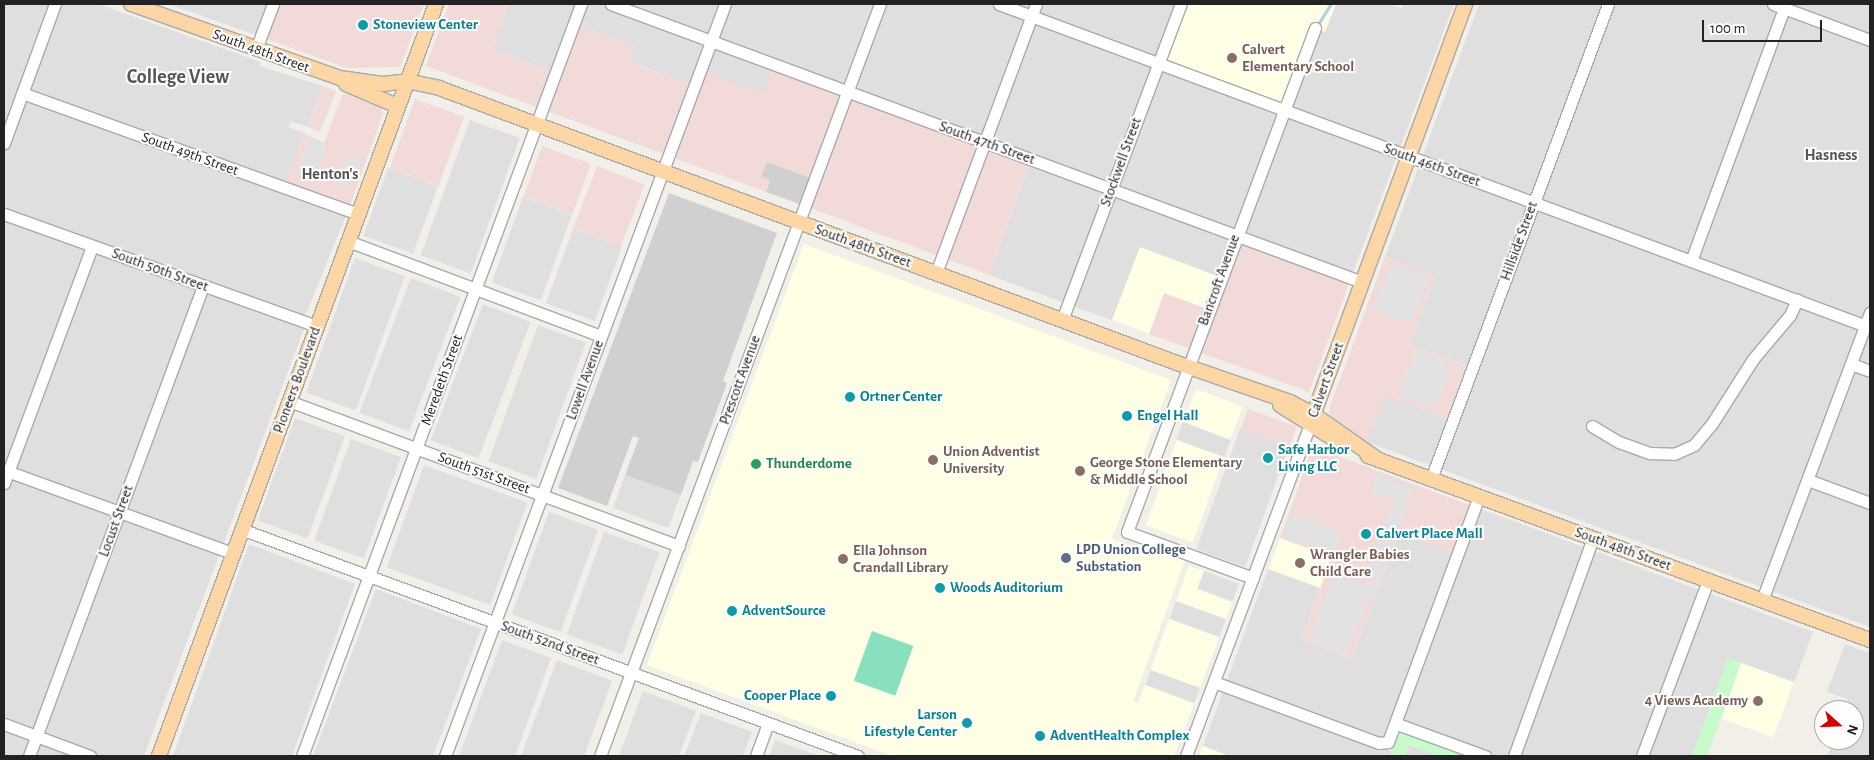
<!DOCTYPE html>
<html>
<head>
<meta charset="utf-8">
<style>
  body { margin:0 }
  #map { position:relative; width:1874px; height:760px; overflow:hidden; background:#f2efe9; font-family:"Alegreya Sans",sans-serif }
  div>[style] { position:absolute }
  .residential>* { inset:0; background:#e0dfdf; transform-origin:0 0 }
  .commercial>* { inset:0; background:#f2dad9; transform-origin:0 0 }
  .education>* { inset:0; background:#ffffe5; transform-origin:0 0 }
  .religious>* { inset:0; background:#d0d0d0 }
  .park>* { inset:0; background:#c8facc }
  .pitch>* { inset:0; background:#88e0be; transform-origin:0 0 }
  .parking>* { inset:0; background:#e2e2e2; transform-origin:0 0 }
  .stream>* { height:2.5px; margin:-1.25px; padding:0 1.25px; transform-origin:1.25px; border-radius:1.25px; background:#aad3df }
  .roads { filter:drop-shadow(1px 0 #a9a9a9) drop-shadow(-1px 0 #a9a9a9) drop-shadow(0 1px #a9a9a9) drop-shadow(0 -1px #a9a9a9) }
  .minor>* { height:11px; margin:-5.5px; padding:0 5.5px; transform-origin:5.5px; border-radius:5.5px; background:#fff }
  .major>* { height:14px; margin:-7px; padding:0 7px; transform-origin:7px; border-radius:7px; background:#fcd6a4 }
  .dots>* { width:14px; height:14px; translate:-50% -50%; box-sizing:border-box; border:2px solid #fff; border-radius:50% }
  span { translate:-50% -50%; white-space:nowrap; text-align:center; line-height:1.15; -webkit-text-stroke:4px #fff; paint-order:stroke }
  .culture-label { font-size:15px; color:#0d838f; font-weight:700 }
  .left { translate:0 -50%; text-align:left }
  .right { translate:-100% -50%; text-align:right }
  .education-label { font-size:15px; color:#785e54; font-weight:700 }
  .street-label { font-size:15px; color:#222 }
  .leisure-label { font-size:15px; color:#27864d; font-weight:700 }
  .service-label { font-size:15px; color:#4e5e75; font-weight:700 }
  .neighbourhood-label { font-size:16px; color:#555; font-weight:700 }
  .district-label { font-size:20px; color:#555; font-weight:700 }
  .frame { position:absolute; inset:0; border:5px solid #222; pointer-events:none }
  .north { position:absolute; left:1814px; top:700px; width:50px; height:50px; box-sizing:border-box; background:#fff; border:1px solid #a7a7a7; border-radius:50%; rotate:110deg; font-size:14px; font-weight:700; line-height:20px; text-align:center; color:#222 }
  .north::after { content:''; display:block; margin:auto; width:18px; height:22px; background:#d40000; clip-path:polygon(50% 0,100% 100%,50% 72%,0 100%) }
  .scale { position:absolute; left:1702px; top:20px; width:120px; height:22px; box-sizing:border-box; border:2px solid #222; border-top:0; padding-left:6px; font-size:15px; line-height:18px; white-space:nowrap; color:#222; -webkit-text-stroke:4px #fff; paint-order:stroke }
</style>
</head>
<body>
<div id="map">
  <div class="residential">
    <div style="clip-path:polygon(4px 4px,98px 4px,261px 62px,260px 66px,323px 86px,307px 127px,291px 121px,288px 127px,304px 133px,284px 187px,348px 211px,303px 321px,306px 323px,144px 756px,4px 756px)"></div>
    <div style="clip-path:polygon(169px 4px,273px 4px,261px 37px)"></div>
    <div style="clip-path:polygon(509px 4px,1181px 4px,1324px 32px,1336px 4px,1390px 4px,1402px 8px,1404px 4px,1454px 4px,1351px 278px,1208px 309px,1164px 293px,1149px 334px,989px 275px,1031px 160px,774px 64px,763px 94px,701px 70px,694px 86px,630px 62px,636px 46px,556px 73px,492px 49px)"></div>
    <div style="clip-path:polygon(1479px 4px,1870px 4px,1870px 627px,1367px 442px,1385px 394px,1452px 421px,1471px 367px,1410px 345px,1435px 276px,1385px 257px)"></div>
    <div style="left:470px;top:120px;width:53px;height:144px;rotate:20deg"></div>
    <div style="left:388px;top:168px;width:53px;height:72px;rotate:20deg"></div>
    <div style="left:523px;top:197px;width:52px;height:91px;rotate:20deg"></div>
    <div style="left:573px;top:229px;width:52px;height:79px;rotate:20deg"></div>
    <div style="left:355px;top:258px;width:53px;height:143px;rotate:20deg"></div>
    <div style="left:411px;top:278px;width:53px;height:144px;rotate:21deg"></div>
    <div style="left:483px;top:304px;width:51px;height:146px;rotate:21deg"></div>
    <div style="left:538px;top:325px;width:51px;height:145px;rotate:20deg"></div>
    <div style="left:295px;top:418px;width:53px;height:109px;rotate:20deg"></div>
    <div style="left:1183px;top:422px;width:51px;height:19px;rotate:21deg"></div>
    <div style="left:1240px;top:429px;width:52px;height:128px;rotate:20deg"></div>
    <div style="left:351px;top:439px;width:53px;height:108px;rotate:20deg"></div>
    <div style="left:424px;top:465px;width:110px;height:109px;rotate:20deg"></div>
    <div style="left:625px;top:475px;width:59px;height:35px;rotate:20deg"></div>
    <div style="clip-path:polygon(1475px 507px,1813px 632px,1794px 682px,1728px 659px,1692px 756px,1485px 756px,1398px 724px,1391px 756px,1229px 756px,1203px 746px,1268px 569px,1320px 588px,1301px 640px,1352px 659px,1399px 533px)"></div>
    <div style="left:549px;top:512px;width:52px;height:109px;rotate:20deg"></div>
    <div style="left:604px;top:532px;width:59px;height:109px;rotate:20deg"></div>
    <div style="clip-path:polygon(249px 544px,355px 584px,292px 756px,173px 756px)"></div>
    <div style="left:1204px;top:571px;width:37px;height:19px;rotate:20deg"></div>
    <div style="clip-path:polygon(376px 589px,481px 629px,433px 756px,313px 756px)"></div>
    <div style="left:1176px;top:601px;width:53px;height:19px;rotate:20deg"></div>
    <div style="clip-path:polygon(502px 640px,551px 658px,515px 756px,459px 756px)"></div>
    <div style="clip-path:polygon(1845px 644px,1870px 653px,1870px 756px,1828px 756px,1833px 740px,1854px 740px,1854px 710px,1844px 710px,1848px 699px,1827px 692px)"></div>
    <div style="clip-path:polygon(557px 660px,612px 681px,584px 756px,521px 756px)"></div>
    <div style="left:1151px;top:670px;width:52px;height:16px;rotate:20deg"></div>
    <div style="clip-path:polygon(643px 691px,696px 711px,679px 756px,619px 756px)"></div>
    <div style="clip-path:polygon(701px 713px,752px 732px,743px 756px,684px 756px)"></div>
    <div style="clip-path:polygon(775px 740px,819px 756px,769px 756px)"></div>
    <div style="clip-path:polygon(1409px 745px,1439px 756px,1405px 756px)"></div>
  </div>
  <div class="commercial">
    <div style="clip-path:polygon(273px 4px,424px 4px,400px 67px,347px 68px,261px 37px)"></div>
    <div style="clip-path:polygon(449px 4px,509px 4px,492px 49px,555px 73px,574px 23px,636px 46px,631px 63px,694px 86px,700px 70px,763px 93px,774px 64px,1031px 159px,989px 275px,805px 206px,767px 162px,761px 177px,770px 180px,766px 192px,426px 66px)"></div>
    <div style="left:323px;top:86px;width:14px;height:44px;rotate:21deg"></div>
    <div style="clip-path:polygon(343px 93px,382px 108px,383px 114px,348px 211px,283px 187px,304px 133px,324px 143px)"></div>
    <div style="left:415px;top:99px;width:52px;height:74px;rotate:20deg"></div>
    <div style="left:542px;top:146px;width:52px;height:54px;rotate:20deg"></div>
    <div style="left:597px;top:166px;width:51px;height:67px;rotate:21deg"></div>
    <div style="clip-path:polygon(1236px 236px,1351px 278px,1309px 392px,1149px 334px,1164px 293px,1208px 309px)"></div>
    <div style="clip-path:polygon(1385px 257px,1435px 276px,1410px 345px,1472px 368px,1452px 421px,1385px 395px,1367px 442px,1330px 415px,1329px 409px)"></div>
    <div style="left:1248px;top:409px;width:52px;height:22px;rotate:20deg"></div>
    <div style="clip-path:polygon(1313px 447px,1475px 507px,1458px 555px,1399px 533px,1352px 659px,1301px 640px,1332px 557px,1280px 538px)"></div>
  </div>
  <div class="education">
    <div style="clip-path:polygon(1181px 4px,1336px 4px,1325px 32px,1315px 29px,1283px 109px,1158px 63px)"></div>
    <div style="clip-path:polygon(804px 244px,1171px 380px,1112px 539px,1136px 548px,1138px 543px,1185px 560px,1133px 701px,1138px 703px,1145px 685px,1194px 704px,1174px 756px,892px 756px,647px 665px)"></div>
    <div style="clip-path:polygon(1140px 247px,1220px 277px,1208px 309px,1164px 293px,1149px 334px,1112px 320px)"></div>
    <div style="left:1196px;top:389px;width:50px;height:35px;rotate:21deg"></div>
    <div style="left:1177px;top:440px;width:50px;height:91px;rotate:20deg"></div>
    <div style="left:1280px;top:538px;width:55px;height:33px;rotate:20deg"></div>
    <div style="clip-path:polygon(1189px 566px,1204px 571px,1197px 589px,1232px 602px,1226px 619px,1176px 601px)"></div>
    <div style="left:1169px;top:619px;width:53px;height:54px;rotate:20deg"></div>
    <div style="left:1741px;top:663px;width:56px;height:59px;rotate:20deg"></div>
    <div style="clip-path:polygon(1203px 746px,1229px 756px,1199px 756px)"></div>
  </div>
  <div class="religious">
    <div style="clip-path:polygon(767px 162px,815px 180px,805px 206px,766px 192px,770px 180px,761px 177px)"></div>
    <div style="clip-path:polygon(669px 193px,777px 233px,723px 381px,727px 383px,698px 462px,693px 461px,681px 495px,625px 475px,639px 438px,633px 436px,607px 506px,558px 488px)"></div>
  </div>
  <div class="park">
    <div style="clip-path:polygon(1728px 658px,1741px 663px,1721px 719px,1707px 756px,1692px 756px)"></div>
    <div style="clip-path:polygon(1397px 724px,1485px 756px,1439px 756px,1409px 745px,1405px 756px,1391px 756px,1388px 742px)"></div>
  </div>
  <div class="pitch">
    <div style="left:872px;top:631px;width:44px;height:53px;rotate:20deg"></div>
  </div>
  <div class="parking">
    <div style="left:309px;top:137px;width:19px;height:36px;rotate:21deg"></div>
    <div style="left:349px;top:153px;width:14px;height:33px;rotate:21deg"></div>
    <div style="left:1392px;top:263px;width:40px;height:50px;rotate:22deg"></div>
    <div style="clip-path:polygon(1416px 350px,1446px 362px,1445px 368px,1449px 370px,1437px 403px,1432px 402px,1429px 407px,1402px 397px,1403px 392px,1399px 390px,1408px 365px,1414px 366px,1411px 363px)"></div>
    <div style="clip-path:polygon(1376px 473px,1414px 489px,1372px 601px,1367px 600px,1346px 655px,1308px 642px,1333px 574px,1363px 585px,1373px 583px,1374px 579px,1366px 575px,1394px 501px,1398px 500px,1371px 493px)"></div>
    <div style="clip-path:polygon(1293px 514px,1341px 532px,1334px 552px,1301px 541px,1296px 544px,1283px 539px,1286px 521px)"></div>
  </div>
  <div class="stream">
    <div style="left:1317px;top:26px;width:26px;rotate:-58deg"></div>
  </div>
  <div class="roads">
    <div class="minor">
      <div style="left:611px;top:4px;width:801px;rotate:20.31deg"></div>
      <div style="left:999px;top:4px;width:925px;rotate:20.37deg"></div>
      <div style="left:1773px;top:4px;width:103px;rotate:20.4deg"></div>
      <div style="left:256px;top:49px;width:48px;rotate:-69.3deg"></div>
      <div style="left:22px;top:93px;width:357px;rotate:19.8deg"></div>
      <div style="left:4px;top:143px;width:148px;rotate:-69.9deg"></div>
      <div style="left:4px;top:214px;width:331px;rotate:19.7deg"></div>
      <div style="left:348px;top:241px;width:270px;rotate:20.6deg"></div>
      <div style="left:1691px;top:261px;width:270px;rotate:-69.8deg"></div>
      <div style="left:936px;top:273px;width:287px;rotate:-69.6deg"></div>
      <div style="left:1062px;top:320px;width:338px;rotate:-69.4deg"></div>
      <div style="left:1851px;top:364px;width:20px;rotate:20deg"></div>
      <div style="left:289px;top:401px;width:416px;rotate:20.4deg"></div>
      <div style="left:1592px;top:426px;width:31px;rotate:31deg"></div>
      <div style="left:1619px;top:442px;width:33px;rotate:20deg"></div>
      <div style="left:1650px;top:453px;width:24px;rotate:2deg"></div>
      <div style="left:1674px;top:454px;width:22px;rotate:-24deg"></div>
      <div style="left:1694px;top:445px;width:26px;rotate:-50deg"></div>
      <div style="left:1711px;top:425px;width:78px;rotate:-57.5deg"></div>
      <div style="left:1753px;top:359px;width:57px;rotate:-49.9deg"></div>
      <div style="left:1790px;top:315px;width:17px;rotate:-65deg"></div>
      <div style="left:4px;top:470px;width:243px;rotate:20deg"></div>
      <div style="left:1431px;top:479px;width:507px;rotate:-69.56deg"></div>
      <div style="left:1808px;top:480px;width:66px;rotate:20.4deg"></div>
      <div style="left:4px;top:483px;width:253px;rotate:-69.6deg"></div>
      <div style="left:241px;top:529px;width:657px;rotate:20.2deg"></div>
      <div style="left:1253px;top:578px;width:134px;rotate:-159.9deg"></div>
      <div style="left:1127px;top:532px;width:538px;rotate:-69.54deg"></div>
      <div style="left:1762px;top:600px;width:307px;rotate:-69.4deg"></div>
      <div style="left:1214px;top:682px;width:176px;rotate:20.3deg"></div>
      <div style="left:1379px;top:743px;width:9px;rotate:-6deg"></div>
      <div style="left:1388px;top:742px;width:262px;rotate:-69.7deg"></div>
      <div style="left:4px;top:724px;width:92px;rotate:20.4deg"></div>
      <div style="left:1397px;top:724px;width:94px;rotate:20deg"></div>
      <div style="left:29px;top:756px;width:501px;rotate:-69.68deg"></div>
      <div style="left:302px;top:756px;width:802px;rotate:-69.64deg"></div>
      <div style="left:445px;top:756px;width:802px;rotate:-69.58deg"></div>
      <div style="left:600px;top:756px;width:802px;rotate:-69.58deg"></div>
      <div style="left:756px;top:756px;width:35px;rotate:-70deg"></div>
      <div style="left:1186px;top:756px;width:354px;rotate:-69.5deg"></div>
      <div style="left:1514px;top:756px;width:232px;rotate:-70.1deg"></div>
      <div style="left:1642px;top:756px;width:188px;rotate:-69.4deg"></div>
    </div>
    <div class="major">
      <div style="left:131px;top:4px;width:222px;rotate:19.5deg"></div>
      <div style="left:340px;top:78px;width:43px;rotate:7.9deg"></div>
      <div style="left:383px;top:84px;width:24px;rotate:-7deg"></div>
      <div style="left:407px;top:81px;width:33px;rotate:12deg"></div>
      <div style="left:439px;top:88px;width:788px;rotate:20.44deg"></div>
      <div style="left:1177px;top:363px;width:120px;rotate:19deg"></div>
      <div style="left:1290px;top:402px;width:26px;rotate:28deg"></div>
      <div style="left:1313px;top:414px;width:78px;rotate:35.1deg"></div>
      <div style="left:346px;top:84px;width:56px;rotate:23.3deg"></div>
      <div style="left:1280px;top:405px;width:71px;rotate:32.3deg"></div>
      <div style="left:1311px;top:421px;width:445px;rotate:-69.7deg"></div>
      <div style="left:1368px;top:456px;width:535px;rotate:20.13deg"></div>
      <div style="left:159px;top:756px;width:801px;rotate:-69.78deg"></div>
    </div>
  </div>
  <div class="dots">
    <div style="left:363px;top:25px;background:#0f9aa8"></div>
    <div style="left:1232px;top:58px;background:#8d6e63"></div>
    <div style="left:850px;top:397px;background:#0f9aa8"></div>
    <div style="left:1127px;top:416px;background:#0f9aa8"></div>
    <div style="left:1268px;top:458px;background:#0f9aa8"></div>
    <div style="left:933px;top:460px;background:#8d6e63"></div>
    <div style="left:756px;top:464px;background:#2e9e5b"></div>
    <div style="left:1080px;top:471px;background:#8d6e63"></div>
    <div style="left:1366px;top:534px;background:#0f9aa8"></div>
    <div style="left:1066px;top:558px;background:#5c6f8a"></div>
    <div style="left:843px;top:559px;background:#8d6e63"></div>
    <div style="left:1300px;top:563px;background:#8d6e63"></div>
    <div style="left:940px;top:588px;background:#0f9aa8"></div>
    <div style="left:732px;top:611px;background:#0f9aa8"></div>
    <div style="left:831px;top:696px;background:#0f9aa8"></div>
    <div style="left:1758px;top:701px;background:#8d6e63"></div>
    <div style="left:967px;top:723px;background:#0f9aa8"></div>
    <div style="left:1040px;top:736px;background:#0f9aa8"></div>
  </div>
  <div class="culture-label">
    <span class="left" style="left:373px;top:25px">Stoneview Center</span>
    <span class="left" style="left:860px;top:397px">Ortner Center</span>
    <span class="left" style="left:1137px;top:416px">Engel Hall</span>
    <span class="left" style="left:1278px;top:458px">Safe Harbor<br>Living LLC</span>
    <span class="left" style="left:1376px;top:534px">Calvert Place Mall</span>
    <span class="left" style="left:950px;top:588px">Woods Auditorium</span>
    <span class="left" style="left:742px;top:611px">AdventSource</span>
    <span class="right" style="left:821px;top:696px">Cooper Place</span>
    <span class="right" style="left:957px;top:723px">Larson<br>Lifestyle Center</span>
    <span class="left" style="left:1050px;top:736px">AdventHealth Complex</span>
  </div>
  <div class="education-label">
    <span class="left" style="left:1242px;top:58px">Calvert<br>Elementary School</span>
    <span class="left" style="left:943px;top:460px">Union Adventist<br>University</span>
    <span class="left" style="left:1090px;top:471px">George Stone Elementary<br>&amp; Middle School</span>
    <span class="left" style="left:853px;top:559px">Ella Johnson<br>Crandall Library</span>
    <span class="left" style="left:1310px;top:563px">Wrangler Babies<br>Child Care</span>
    <span class="right" style="left:1748px;top:701px">4 Views Academy</span>
  </div>
  <div class="street-label">
    <span style="left:261px;top:51px;rotate:20deg">South 48th Street</span>
    <span style="left:987px;top:143px;rotate:20deg">South 47th Street</span>
    <span style="left:190px;top:154px;rotate:20deg">South 49th Street</span>
    <span style="left:1121px;top:162px;rotate:-70deg">Stockwell Street</span>
    <span style="left:1432px;top:165px;rotate:20deg">South 46th Street</span>
    <span style="left:1519px;top:241px;rotate:-70deg">Hillside Street</span>
    <span style="left:863px;top:246px;rotate:20deg">South 48th Street</span>
    <span style="left:160px;top:270px;rotate:20deg">South 50th Street</span>
    <span style="left:1219px;top:280px;rotate:-70deg">Bancroft Avenue</span>
    <span style="left:297px;top:380px;rotate:-70deg">Pioneers Boulevard</span>
    <span style="left:442px;top:380px;rotate:-70deg">Meredeth Street</span>
    <span style="left:585px;top:380px;rotate:-70deg">Lowell Avenue</span>
    <span style="left:740px;top:380px;rotate:-70deg">Prescott Avenue</span>
    <span style="left:1326px;top:380px;rotate:-70deg">Calvert Street</span>
    <span style="left:484px;top:473px;rotate:20deg">South 51st Street</span>
    <span style="left:116px;top:521px;rotate:-70deg">Locust Street</span>
    <span style="left:1623px;top:549px;rotate:20deg">South 48th Street</span>
    <span style="left:550px;top:643px;rotate:20deg">South 52nd Street</span>
  </div>
  <div class="leisure-label">
    <span class="left" style="left:766px;top:464px">Thunderdome</span>
  </div>
  <div class="service-label">
    <span class="left" style="left:1076px;top:558px">LPD Union College<br>Substation</span>
  </div>
  <div class="neighbourhood-label">
    <span style="left:1831px;top:155px">Hasness</span>
    <span style="left:330px;top:174px">Henton's</span>
  </div>
  <div class="district-label">
    <span style="left:178px;top:77px">College View</span>
  </div>
  <div class="frame"></div>
  <div class="north">N</div>
  <div class="scale">100 m</div>
</div>
</body>
</html>
